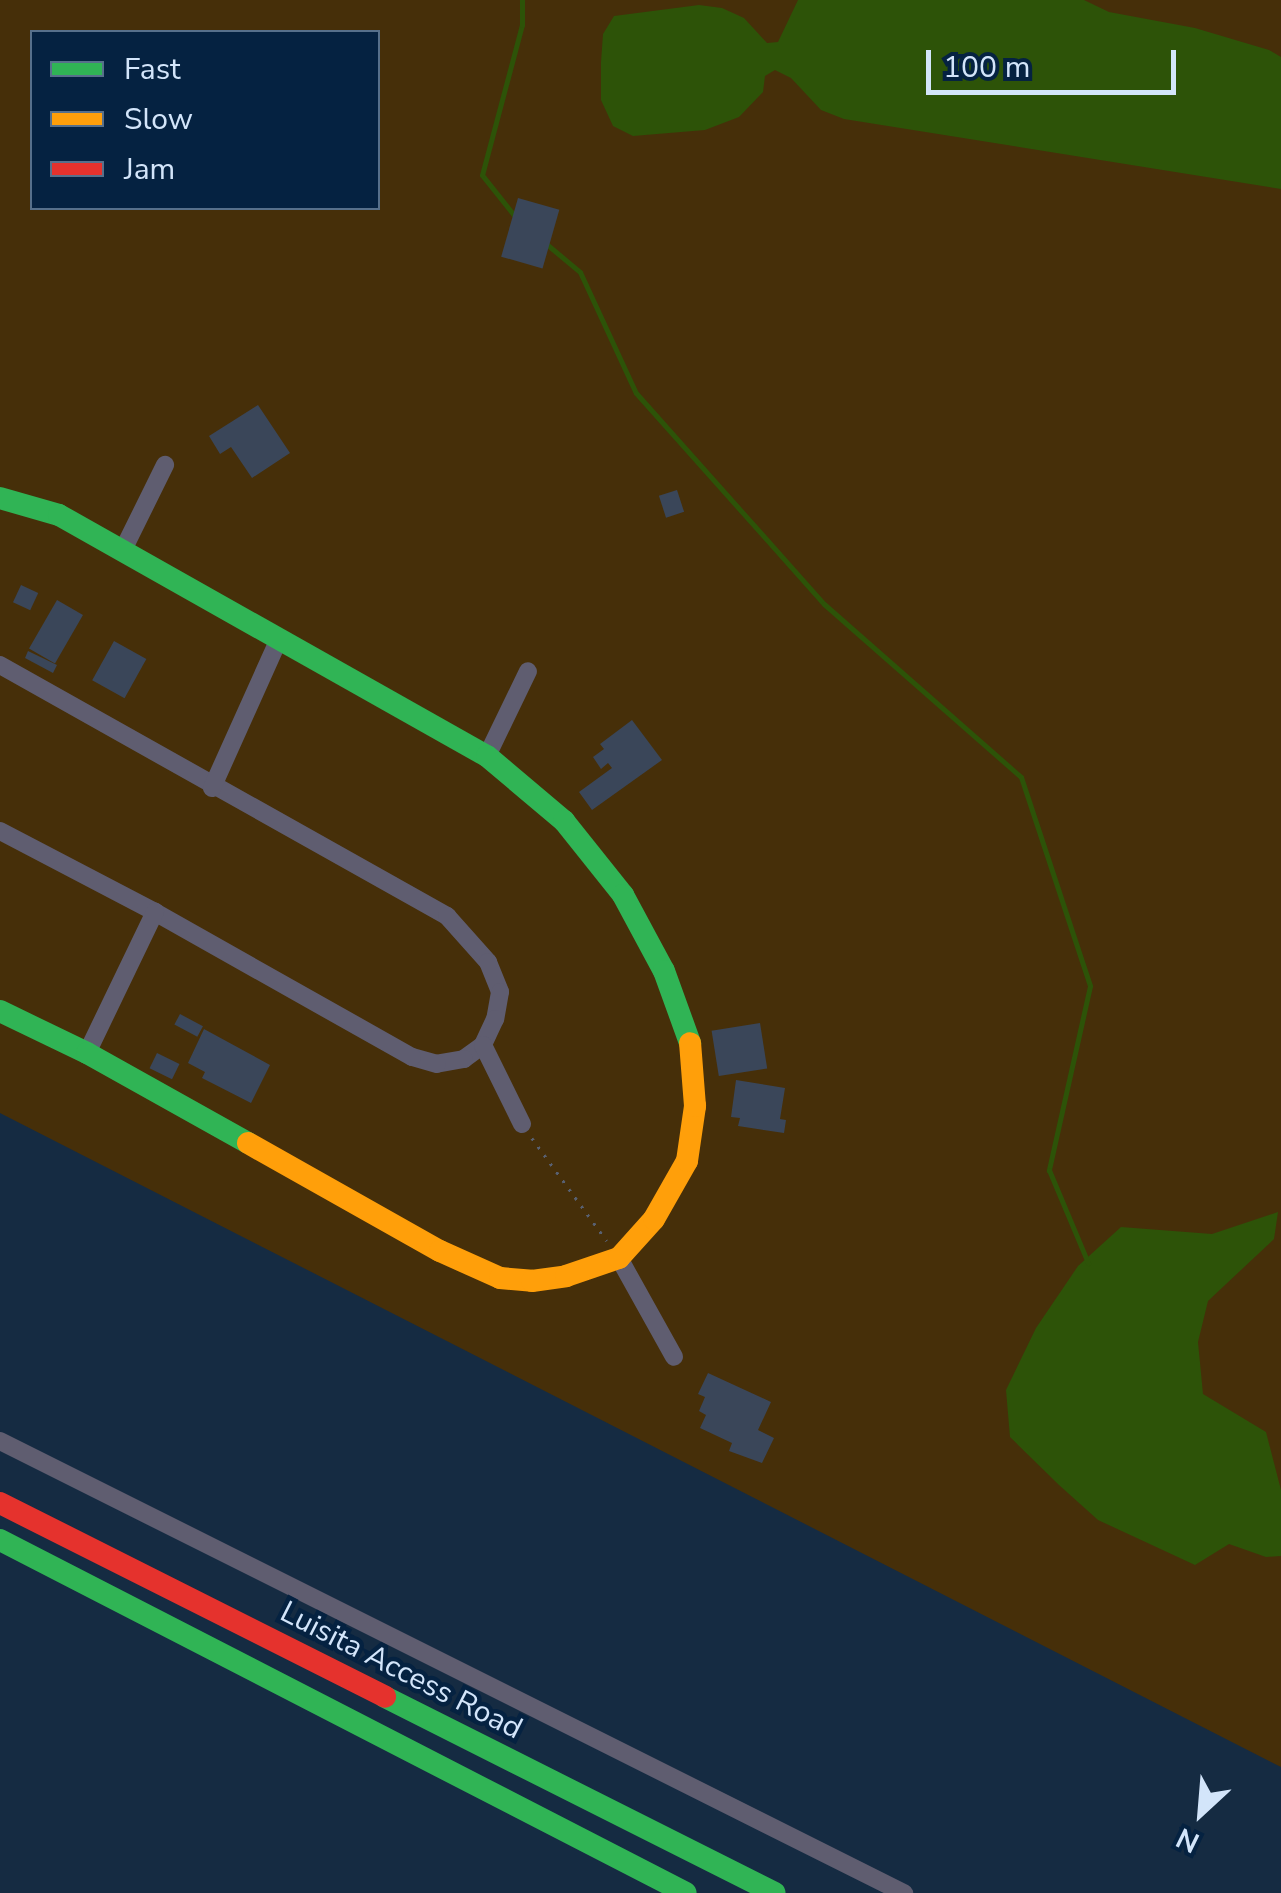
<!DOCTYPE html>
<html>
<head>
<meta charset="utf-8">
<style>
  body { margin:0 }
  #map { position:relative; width:1281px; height:1893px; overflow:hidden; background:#152b42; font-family:"Nunito Sans",sans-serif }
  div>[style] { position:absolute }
  .green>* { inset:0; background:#462f09 }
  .water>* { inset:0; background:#2d5308 }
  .stream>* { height:5px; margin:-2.5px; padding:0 2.5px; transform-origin:2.5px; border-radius:2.5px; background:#2d5308 }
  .building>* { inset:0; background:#3a4659; transform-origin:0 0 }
  .path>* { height:2.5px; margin-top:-1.25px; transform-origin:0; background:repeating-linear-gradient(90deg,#586071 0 2.5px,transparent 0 10.5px) }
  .street>* { height:18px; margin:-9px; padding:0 9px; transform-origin:9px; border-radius:9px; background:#5f5d70 }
  .fast>* { height:22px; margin:-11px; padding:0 11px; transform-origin:11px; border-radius:11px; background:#30b455 }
  .slow>* { height:22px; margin:-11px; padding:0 11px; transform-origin:11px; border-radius:11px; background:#ff9f0a }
  .jam>* { height:22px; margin:-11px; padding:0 11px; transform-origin:11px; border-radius:11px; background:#e5322d }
  span { translate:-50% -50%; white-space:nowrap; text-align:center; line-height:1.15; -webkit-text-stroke:9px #052241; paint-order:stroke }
  .street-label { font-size:30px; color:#d3e5fa }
  .legend { position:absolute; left:30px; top:30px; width:350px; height:180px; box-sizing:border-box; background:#052241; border:2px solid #57708b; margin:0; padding:12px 18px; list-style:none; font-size:30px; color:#d3e5fa }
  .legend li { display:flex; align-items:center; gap:20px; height:50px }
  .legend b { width:50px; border:2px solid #57708b }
  .north { position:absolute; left:1151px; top:1763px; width:100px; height:100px; -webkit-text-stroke:8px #052241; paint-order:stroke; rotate:206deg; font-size:28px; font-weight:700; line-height:40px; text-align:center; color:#d3e5fa }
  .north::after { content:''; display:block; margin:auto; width:35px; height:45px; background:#d3e5fa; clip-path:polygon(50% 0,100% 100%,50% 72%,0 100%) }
  .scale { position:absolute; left:926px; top:50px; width:250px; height:45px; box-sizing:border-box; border:5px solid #d3e5fa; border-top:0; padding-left:12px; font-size:30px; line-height:35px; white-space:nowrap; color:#d3e5fa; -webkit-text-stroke:8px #052241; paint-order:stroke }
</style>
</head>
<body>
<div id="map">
  <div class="green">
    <div style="clip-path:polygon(evenodd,0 0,1281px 0,1281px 1767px,0 1113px,0 0,32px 32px,378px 32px,378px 208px,32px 208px,32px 32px)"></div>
  </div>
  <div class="water">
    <div style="clip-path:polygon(798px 0,1084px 0,1109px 12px,1195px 28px,1269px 50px,1281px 57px,1281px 189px,844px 119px,821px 110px,791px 78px,775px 70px,765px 76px,763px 92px,739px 117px,705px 130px,633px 136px,613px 126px,601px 100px,601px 62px,603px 34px,614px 16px,699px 5px,722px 8px,744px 18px,767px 43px,778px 42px)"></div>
    <div style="clip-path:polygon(1278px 1212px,1274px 1239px,1208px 1301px,1198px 1342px,1203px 1394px,1266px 1432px,1281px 1490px,1281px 1556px,1266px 1557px,1229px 1544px,1195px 1565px,1098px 1520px,1059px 1485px,1010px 1437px,1006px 1390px,1036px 1328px,1078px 1266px,1121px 1227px,1212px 1234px)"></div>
  </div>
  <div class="stream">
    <div style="left:517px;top:219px;width:56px;rotate:-128.5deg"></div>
    <div style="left:482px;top:175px;width:155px;rotate:-75.1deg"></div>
    <div style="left:522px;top:25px;width:25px;rotate:-90deg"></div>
    <div style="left:544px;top:242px;width:47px;rotate:39.8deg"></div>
    <div style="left:580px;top:272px;width:133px;rotate:65.2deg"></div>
    <div style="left:636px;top:393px;width:283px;rotate:48.3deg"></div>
    <div style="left:824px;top:604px;width:262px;rotate:41.3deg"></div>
    <div style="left:1021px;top:777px;width:220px;rotate:71.7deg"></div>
    <div style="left:1090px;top:986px;width:189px;rotate:102.6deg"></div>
    <div style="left:1049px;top:1170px;width:101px;rotate:67.2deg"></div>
  </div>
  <div class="building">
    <div style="left:518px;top:198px;width:43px;height:61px;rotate:16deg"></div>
    <div style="clip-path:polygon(258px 405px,290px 453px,252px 478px,231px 447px,220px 454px,209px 436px)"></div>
    <div style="left:677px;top:490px;width:23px;height:19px;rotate:72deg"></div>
    <div style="left:21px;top:585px;width:19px;height:19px;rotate:25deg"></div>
    <div style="left:57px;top:600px;width:30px;height:56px;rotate:30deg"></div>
    <div style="left:114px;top:641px;width:37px;height:45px;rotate:29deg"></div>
    <div style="clip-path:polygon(28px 651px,57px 665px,53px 673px,25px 658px)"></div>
    <div style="clip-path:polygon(632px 720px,662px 760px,592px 810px,579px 792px,612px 768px,608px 763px,601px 769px,593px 757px,604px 749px,600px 744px)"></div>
    <div style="left:180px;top:1014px;width:26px;height:12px;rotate:28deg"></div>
    <div style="left:760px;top:1023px;width:46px;height:49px;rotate:81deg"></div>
    <div style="clip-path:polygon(204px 1029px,270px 1065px,251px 1103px,202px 1078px,205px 1072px,188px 1063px)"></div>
    <div style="left:157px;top:1053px;width:25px;height:17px;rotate:26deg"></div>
    <div style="clip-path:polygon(736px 1080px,785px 1088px,780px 1119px,786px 1120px,784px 1133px,738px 1126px,740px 1118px,731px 1117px)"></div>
    <div style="clip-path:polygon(708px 1373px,771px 1402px,758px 1430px,774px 1438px,762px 1463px,729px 1451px,732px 1443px,700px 1428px,706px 1415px,699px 1411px,705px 1397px,698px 1394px)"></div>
  </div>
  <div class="path">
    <div style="left:532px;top:1138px;width:127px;rotate:53.9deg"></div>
  </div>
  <div class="street">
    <div style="left:123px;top:550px;width:95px;rotate:-63.7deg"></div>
    <div style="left:0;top:665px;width:513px;rotate:29.32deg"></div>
    <div style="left:447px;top:916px;width:62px;rotate:48.3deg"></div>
    <div style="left:488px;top:962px;width:32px;rotate:68deg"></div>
    <div style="left:500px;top:992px;width:27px;rotate:100deg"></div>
    <div style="left:495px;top:1019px;width:29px;rotate:115deg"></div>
    <div style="left:483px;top:1045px;width:24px;rotate:144deg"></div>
    <div style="left:464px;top:1059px;width:27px;rotate:170deg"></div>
    <div style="left:437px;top:1064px;width:26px;rotate:-164deg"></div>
    <div style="left:412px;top:1057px;width:295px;rotate:-150.6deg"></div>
    <div style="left:155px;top:912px;width:175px;rotate:-152.4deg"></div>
    <div style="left:487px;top:756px;width:94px;rotate:-64.2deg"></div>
    <div style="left:212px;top:788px;width:161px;rotate:-65.8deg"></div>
    <div style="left:483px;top:1045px;width:88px;rotate:63.7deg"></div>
    <div style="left:87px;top:1053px;width:157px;rotate:-64.3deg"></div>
    <div style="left:619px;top:1258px;width:113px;rotate:60.9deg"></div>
    <div style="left:0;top:1441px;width:1011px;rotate:26.57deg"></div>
  </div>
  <div class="fast">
    <div style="left:0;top:498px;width:61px;rotate:16.1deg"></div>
    <div style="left:59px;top:515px;width:491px;rotate:29.4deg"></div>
    <div style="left:487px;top:756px;width:101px;rotate:40.2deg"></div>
    <div style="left:564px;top:821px;width:95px;rotate:51.4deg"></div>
    <div style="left:623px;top:895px;width:86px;rotate:61.7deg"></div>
    <div style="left:664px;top:971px;width:77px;rotate:70.1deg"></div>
    <div style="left:0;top:1011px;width:97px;rotate:25.8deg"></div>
    <div style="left:87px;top:1053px;width:184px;rotate:29.2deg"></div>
    <div style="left:0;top:1540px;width:771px;rotate:27.23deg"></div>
    <div style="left:385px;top:1697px;width:436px;rotate:26.7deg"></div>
  </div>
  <div class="slow">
    <div style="left:248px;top:1143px;width:220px;rotate:29.4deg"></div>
    <div style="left:440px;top:1251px;width:66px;rotate:24.2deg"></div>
    <div style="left:500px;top:1278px;width:32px;rotate:5deg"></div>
    <div style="left:532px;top:1281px;width:34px;rotate:-8deg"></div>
    <div style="left:566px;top:1276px;width:56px;rotate:-18.8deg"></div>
    <div style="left:619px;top:1258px;width:52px;rotate:-48.1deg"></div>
    <div style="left:654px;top:1219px;width:67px;rotate:-60.4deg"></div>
    <div style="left:687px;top:1161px;width:56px;rotate:-81.7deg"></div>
    <div style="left:695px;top:1106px;width:63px;rotate:-94.5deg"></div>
  </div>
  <div class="jam">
    <div style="left:0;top:1503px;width:431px;rotate:26.7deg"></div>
  </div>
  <div class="street-label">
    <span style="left:401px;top:1671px;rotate:27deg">Luisita Access Road</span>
  </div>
  <ul class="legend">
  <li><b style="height:12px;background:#30b455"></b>Fast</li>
  <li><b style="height:12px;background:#ff9f0a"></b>Slow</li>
  <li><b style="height:12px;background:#e5322d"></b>Jam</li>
  </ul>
  <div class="north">N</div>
  <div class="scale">100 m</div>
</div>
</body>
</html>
